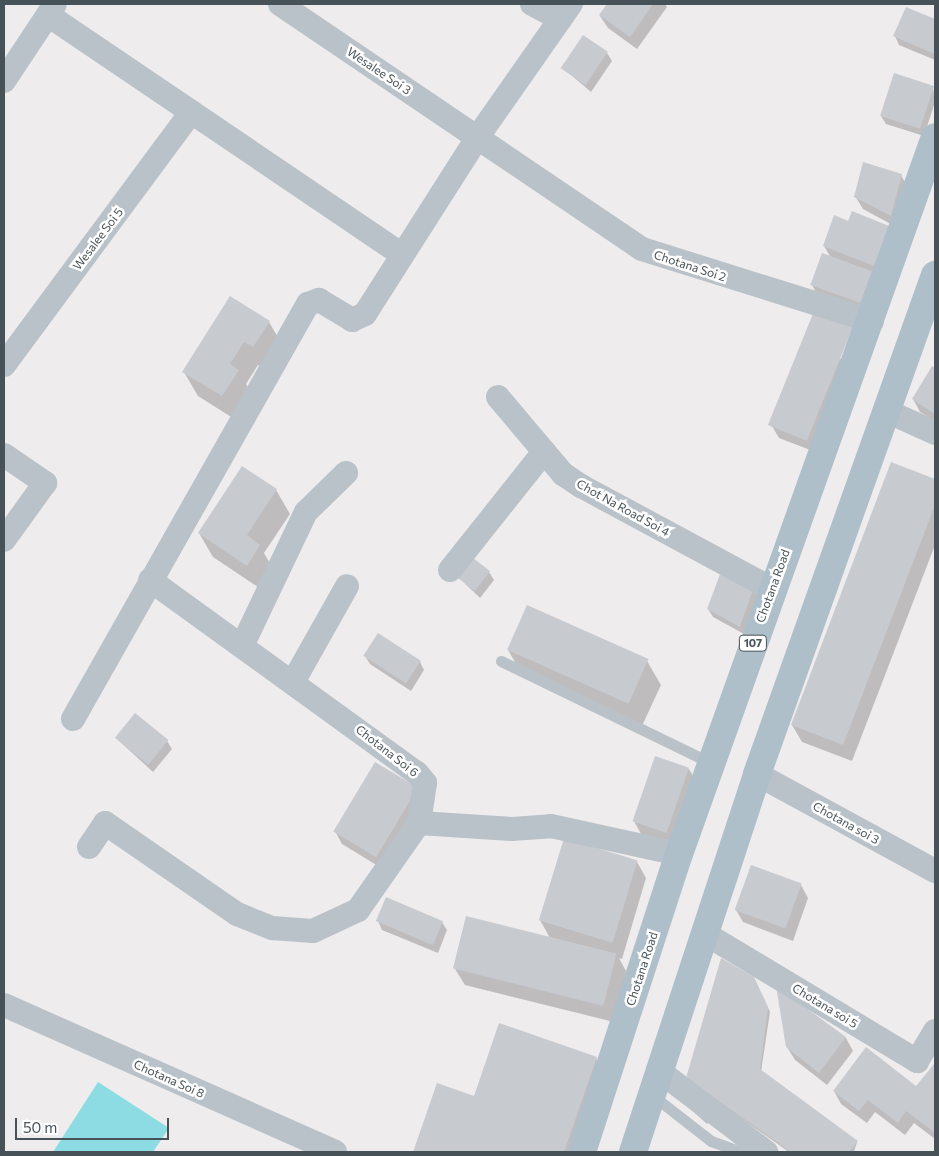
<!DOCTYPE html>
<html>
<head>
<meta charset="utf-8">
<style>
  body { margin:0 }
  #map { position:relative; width:939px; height:1156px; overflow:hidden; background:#efeced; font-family:Commissioner,sans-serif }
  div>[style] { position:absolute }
  .water>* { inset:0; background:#8ddce4 }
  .shadow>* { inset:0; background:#0003 }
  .building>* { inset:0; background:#c7cacf; transform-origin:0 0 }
  .service>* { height:11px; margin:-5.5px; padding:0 5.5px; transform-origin:5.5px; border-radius:5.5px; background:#b9c2c8 }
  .minor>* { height:24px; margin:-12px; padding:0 12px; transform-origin:12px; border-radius:12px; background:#b9c2c8 }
  .primary>* { height:28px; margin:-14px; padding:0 14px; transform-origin:14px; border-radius:14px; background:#aebfca }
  span { translate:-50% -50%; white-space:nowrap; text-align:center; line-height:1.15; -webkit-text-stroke:5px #fff; paint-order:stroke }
  .shield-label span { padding:1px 4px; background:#fff; border:1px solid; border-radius:4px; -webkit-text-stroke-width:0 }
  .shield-label { font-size:11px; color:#465258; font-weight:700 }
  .street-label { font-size:12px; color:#465258 }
  .frame { position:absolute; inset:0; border:5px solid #465258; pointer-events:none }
  .scale { position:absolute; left:15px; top:1118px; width:154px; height:22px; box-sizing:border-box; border:2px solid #465258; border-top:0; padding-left:6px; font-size:15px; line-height:18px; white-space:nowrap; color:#465258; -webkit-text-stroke:4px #fff; paint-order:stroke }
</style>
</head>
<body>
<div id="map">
  <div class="water">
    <div style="clip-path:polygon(98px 1082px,169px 1128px,153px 1152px,53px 1152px)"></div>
  </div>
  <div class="shadow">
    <div style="clip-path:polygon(609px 4px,665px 4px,667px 7px,637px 49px,608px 28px,600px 16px)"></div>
    <div style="clip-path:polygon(906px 9px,935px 21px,935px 60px,899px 45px,895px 36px)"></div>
    <div style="clip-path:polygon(607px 53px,612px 61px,591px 92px,563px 68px)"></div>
    <div style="clip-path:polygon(933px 87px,935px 102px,924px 136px,886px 124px,881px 116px)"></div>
    <div style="clip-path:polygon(901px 175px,908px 188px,898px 228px,863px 209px,855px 196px)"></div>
    <div style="clip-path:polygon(849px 223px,888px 227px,865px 310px,817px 294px,812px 285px,831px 258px,824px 246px)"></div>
    <div style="clip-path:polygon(269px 322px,283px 346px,267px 370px,258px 365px,246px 384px,252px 394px,236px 420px,198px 396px,184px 372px)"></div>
    <div style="clip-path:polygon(860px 340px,818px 453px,779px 438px,772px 426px)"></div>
    <div style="clip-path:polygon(933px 368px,935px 369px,935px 421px,920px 412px,913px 399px)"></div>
    <div style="clip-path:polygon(892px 464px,935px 480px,935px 545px,852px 761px,802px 742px,792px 725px)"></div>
    <div style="clip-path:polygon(276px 490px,290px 514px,264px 553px,273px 569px,261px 589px,213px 557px,199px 533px)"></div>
    <div style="clip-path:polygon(489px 572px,494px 580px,480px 598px,454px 573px)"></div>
    <div style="clip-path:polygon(754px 585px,759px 594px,744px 634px,713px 617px,708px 609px)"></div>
    <div style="clip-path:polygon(508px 650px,647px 661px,661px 685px,641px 728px,522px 674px)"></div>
    <div style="clip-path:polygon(365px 656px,420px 662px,424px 670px,411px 691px,370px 664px)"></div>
    <div style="clip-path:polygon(116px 738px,167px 741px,172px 749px,153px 772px)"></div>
    <div style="clip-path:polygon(376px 764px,424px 802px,383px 869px,342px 844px,335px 831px)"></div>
    <div style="clip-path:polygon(689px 769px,696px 781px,674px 845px,641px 834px,634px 821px)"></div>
    <div style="clip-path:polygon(637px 862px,646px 878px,622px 959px,619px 958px,626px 971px,614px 1022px,465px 985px,455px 969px,550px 938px,540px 920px)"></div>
    <div style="clip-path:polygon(801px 885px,808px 898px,793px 941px,743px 922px,736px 910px)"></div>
    <div style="clip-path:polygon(378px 921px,442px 922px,447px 930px,438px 953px,382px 930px)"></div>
    <div style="clip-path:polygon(756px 982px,770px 1012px,761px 1072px,857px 1142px,854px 1152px,789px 1152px,689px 1082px)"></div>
    <div style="clip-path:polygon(778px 988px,846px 1038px,853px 1051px,827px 1085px,795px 1060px,787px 1047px)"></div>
    <div style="clip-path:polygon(596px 1058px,605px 1075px,579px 1152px,415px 1152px,438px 1085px,475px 1097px)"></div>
    <div style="clip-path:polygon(934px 1064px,935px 1139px,914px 1123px,905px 1135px,875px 1112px,867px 1123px,841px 1104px,834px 1091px,917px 1087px)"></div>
    <div style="clip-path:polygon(687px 1106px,712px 1118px,707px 1124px)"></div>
  </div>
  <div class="building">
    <div style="clip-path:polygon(607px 4px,653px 4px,630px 37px,599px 15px)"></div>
    <div style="clip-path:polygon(906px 7px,935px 19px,935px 54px,893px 36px)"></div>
    <div style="left:583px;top:35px;width:30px;height:40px;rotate:34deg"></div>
    <div style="left:894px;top:73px;width:42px;height:45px;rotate:18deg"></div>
    <div style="clip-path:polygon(863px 162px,902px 174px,891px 216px,854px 197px)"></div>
    <div style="clip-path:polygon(852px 211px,889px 226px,874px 266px,823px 246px,834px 215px,848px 221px)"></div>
    <div style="left:822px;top:253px;width:53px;height:34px;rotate:20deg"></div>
    <div style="clip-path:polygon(230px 296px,270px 321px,253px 347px,244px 342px,230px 364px,239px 370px,222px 396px,182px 372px)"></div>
    <div style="left:814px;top:311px;width:42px;height:123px;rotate:22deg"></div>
    <div style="clip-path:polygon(932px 366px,935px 368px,935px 414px,912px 399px)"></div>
    <div style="clip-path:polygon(891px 462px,935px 479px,935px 505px,843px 745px,791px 725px)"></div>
    <div style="clip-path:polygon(242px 466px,277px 489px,247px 535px,260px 545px,247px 566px,198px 533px)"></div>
    <div style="left:468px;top:554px;width:28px;height:25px;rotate:38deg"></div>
    <div style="clip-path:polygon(722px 569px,755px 584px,740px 627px,707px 609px)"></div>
    <div style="left:527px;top:605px;width:133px;height:49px;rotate:24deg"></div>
    <div style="left:378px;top:633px;width:51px;height:27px;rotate:33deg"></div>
    <div style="left:135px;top:713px;width:43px;height:32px;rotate:39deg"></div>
    <div style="left:655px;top:756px;width:36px;height:69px;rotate:19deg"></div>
    <div style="left:375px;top:762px;width:50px;height:81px;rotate:31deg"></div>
    <div style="left:564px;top:838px;width:77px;height:86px;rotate:17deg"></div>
    <div style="left:751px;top:865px;width:54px;height:48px;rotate:20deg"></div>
    <div style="left:386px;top:897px;width:62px;height:26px;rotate:23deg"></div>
    <div style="left:466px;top:916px;width:155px;height:54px;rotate:14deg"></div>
    <div style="clip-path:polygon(721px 958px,754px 977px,768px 1007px,760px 1069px,858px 1141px,849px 1152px,791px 1152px,686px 1078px)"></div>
    <div style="clip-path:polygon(776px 986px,846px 1037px,819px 1073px,786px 1047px)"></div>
    <div style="clip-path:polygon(499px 1023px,597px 1057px,564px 1152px,413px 1152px,437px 1083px,474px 1096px)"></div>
    <div style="clip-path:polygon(866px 1047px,916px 1086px,935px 1063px,934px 1132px,906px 1111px,898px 1123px,868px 1100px,859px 1111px,833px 1091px)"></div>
  </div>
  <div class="service">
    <div style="left:501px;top:661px;width:233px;rotate:25.9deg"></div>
    <div style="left:652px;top:1095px;width:75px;rotate:37.9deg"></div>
    <div style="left:711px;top:1141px;width:33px;rotate:20deg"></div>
  </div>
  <div class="minor">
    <div style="left:280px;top:4px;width:437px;rotate:34.1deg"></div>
    <div style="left:642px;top:249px;width:241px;rotate:17.4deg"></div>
    <div style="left:532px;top:4px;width:32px;rotate:28deg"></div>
    <div style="left:48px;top:15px;width:426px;rotate:34.1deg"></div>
    <div style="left:4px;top:81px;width:92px;rotate:-56.5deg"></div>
    <div style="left:4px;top:365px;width:315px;rotate:-53.5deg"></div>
    <div style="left:498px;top:397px;width:101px;rotate:49.8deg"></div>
    <div style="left:563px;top:474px;width:22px;rotate:34deg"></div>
    <div style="left:581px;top:486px;width:217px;rotate:28.3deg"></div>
    <div style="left:889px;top:412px;width:51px;rotate:24.5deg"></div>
    <div style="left:4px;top:455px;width:50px;rotate:34.3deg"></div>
    <div style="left:45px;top:483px;width:70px;rotate:125.7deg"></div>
    <div style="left:450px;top:570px;width:151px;rotate:-51.5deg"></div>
    <div style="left:150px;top:580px;width:329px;rotate:35.9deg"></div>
    <div style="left:417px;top:773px;width:13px;rotate:51deg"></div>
    <div style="left:425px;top:783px;width:40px;rotate:98.5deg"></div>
    <div style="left:419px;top:823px;width:93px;rotate:3.7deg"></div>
    <div style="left:512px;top:829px;width:39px;rotate:-4deg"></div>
    <div style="left:551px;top:826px;width:131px;rotate:12.3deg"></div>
    <div style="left:242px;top:646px;width:148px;rotate:-64.5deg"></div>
    <div style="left:306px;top:512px;width:56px;rotate:-44.3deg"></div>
    <div style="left:293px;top:682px;width:110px;rotate:-60.6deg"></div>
    <div style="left:73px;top:719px;width:477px;rotate:-60.5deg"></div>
    <div style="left:308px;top:304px;width:12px;rotate:-20deg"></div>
    <div style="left:319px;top:300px;width:39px;rotate:31deg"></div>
    <div style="left:352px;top:320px;width:14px;rotate:-25deg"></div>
    <div style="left:365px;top:314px;width:209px;rotate:-57.5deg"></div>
    <div style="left:477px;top:138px;width:164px;rotate:-55deg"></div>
    <div style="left:757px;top:774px;width:203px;rotate:28.6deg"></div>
    <div style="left:89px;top:847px;width:29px;rotate:-56deg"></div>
    <div style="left:105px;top:823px;width:160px;rotate:34.6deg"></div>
    <div style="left:237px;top:914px;width:38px;rotate:22deg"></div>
    <div style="left:272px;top:928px;width:41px;rotate:4.2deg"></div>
    <div style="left:313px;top:931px;width:50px;rotate:-25deg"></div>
    <div style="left:358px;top:910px;width:106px;rotate:-55deg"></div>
    <div style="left:704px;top:933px;width:249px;rotate:31deg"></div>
    <div style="left:917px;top:1061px;width:35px;rotate:-59deg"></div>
    <div style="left:4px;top:1005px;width:362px;rotate:23.9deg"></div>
    <div style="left:658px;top:1070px;width:136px;rotate:37.2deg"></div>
  </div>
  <div class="primary">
    <div style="left:582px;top:1152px;width:313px;rotate:-72deg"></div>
    <div style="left:679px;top:854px;width:761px;rotate:-70.35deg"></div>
    <div style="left:633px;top:1152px;width:398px;rotate:-71.8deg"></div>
    <div style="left:757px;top:774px;width:530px;rotate:-70.37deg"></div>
  </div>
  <div class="shield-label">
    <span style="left:753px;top:643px">107</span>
  </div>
  <div class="street-label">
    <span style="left:379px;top:71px;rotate:34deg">Wesalee Soi 3</span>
    <span style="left:98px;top:239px;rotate:-53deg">Wesalee Soi 5</span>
    <span style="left:690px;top:266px;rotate:18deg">Chotana Soi 2</span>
    <span style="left:623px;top:508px;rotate:29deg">Chot Na Road Soi 4</span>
    <span style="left:773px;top:586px;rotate:-70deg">Chotana Road</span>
    <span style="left:387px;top:751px;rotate:38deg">Chotana Soi 6</span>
    <span style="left:846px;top:823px;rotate:29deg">Chotana soi 3</span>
    <span style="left:642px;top:969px;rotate:-72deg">Chotana Road</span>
    <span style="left:825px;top:1006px;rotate:31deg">Chotana soi 5</span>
    <span style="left:169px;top:1079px;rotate:24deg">Chotana Soi 8</span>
  </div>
  <div class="frame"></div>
  <div class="scale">50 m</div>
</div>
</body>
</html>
